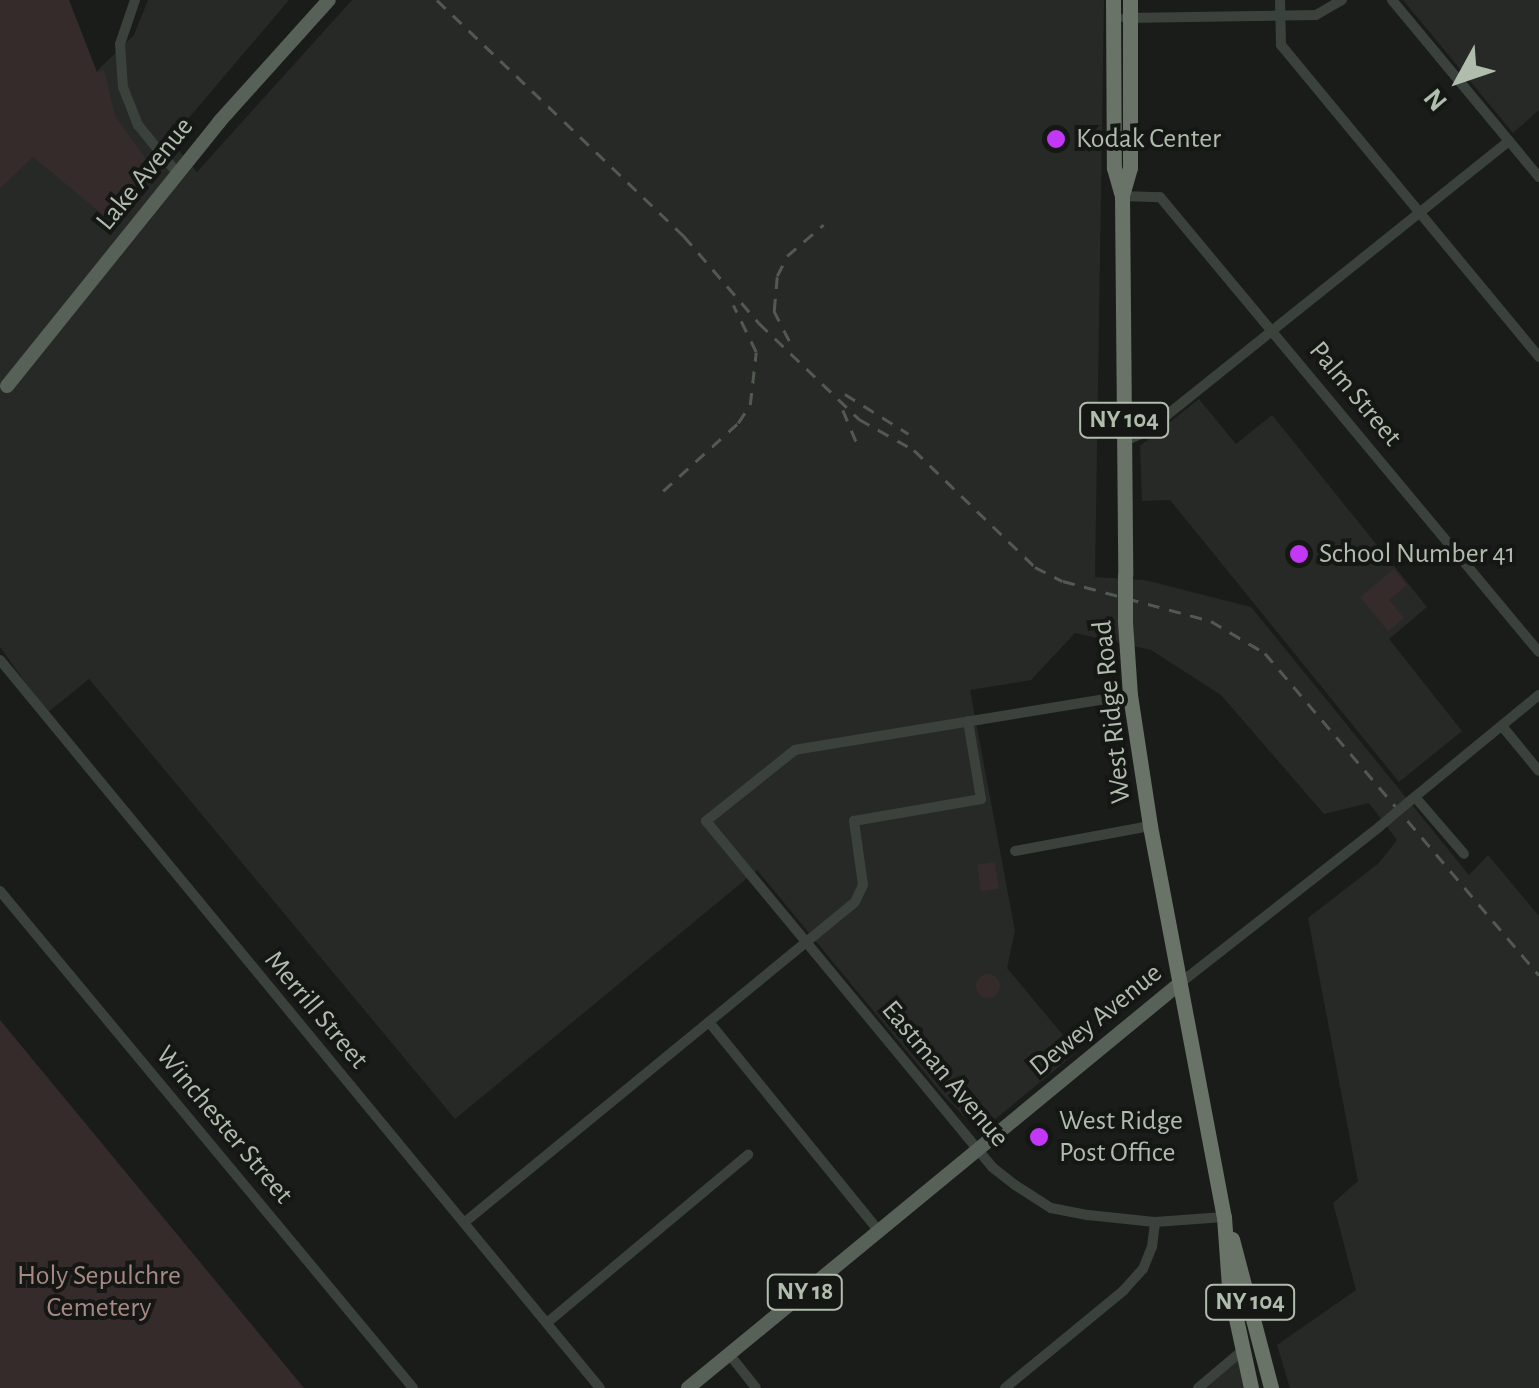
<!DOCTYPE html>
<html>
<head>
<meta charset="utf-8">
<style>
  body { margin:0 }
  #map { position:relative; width:1539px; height:1388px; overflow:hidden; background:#1a1c1a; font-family:"Alegreya Sans",sans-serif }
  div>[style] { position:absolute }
  .built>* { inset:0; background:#262926 }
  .green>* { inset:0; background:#352b2a; transform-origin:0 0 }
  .round { border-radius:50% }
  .minor>* { height:10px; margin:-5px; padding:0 5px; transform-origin:5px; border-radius:5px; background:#3b413b }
  .major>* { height:14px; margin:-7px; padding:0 7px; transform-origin:7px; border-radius:7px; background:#586157 }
  .highway>* { height:15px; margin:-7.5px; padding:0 7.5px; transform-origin:7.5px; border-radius:7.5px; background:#697367 }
  .rail>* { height:2.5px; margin-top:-1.25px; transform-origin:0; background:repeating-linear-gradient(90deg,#515950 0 12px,transparent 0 22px) }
  .minor-bridge>* { height:10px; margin:-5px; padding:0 5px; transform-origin:5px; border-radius:5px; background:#3b413b }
  .highway-bridge>* { height:15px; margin:-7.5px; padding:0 7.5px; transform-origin:7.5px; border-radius:7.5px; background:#697367 }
  .dots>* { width:28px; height:28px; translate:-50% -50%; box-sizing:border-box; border:5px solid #151715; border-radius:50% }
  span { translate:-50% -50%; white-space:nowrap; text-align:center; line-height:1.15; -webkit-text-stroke:8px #151715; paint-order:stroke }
  .shield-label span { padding:2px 8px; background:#151715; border:2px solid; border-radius:8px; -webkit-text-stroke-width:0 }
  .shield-label { font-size:25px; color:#b0bcac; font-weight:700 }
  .poi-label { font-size:28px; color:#b0bcac }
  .left { translate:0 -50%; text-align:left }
  .street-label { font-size:28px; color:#b0bcac }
  .park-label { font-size:28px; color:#a78883 }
  .north { position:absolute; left:1409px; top:30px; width:100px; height:100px; -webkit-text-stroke:8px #151715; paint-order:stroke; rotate:230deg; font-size:28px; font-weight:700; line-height:40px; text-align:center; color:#b0bcac }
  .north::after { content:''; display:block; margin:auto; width:35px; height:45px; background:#b0bcac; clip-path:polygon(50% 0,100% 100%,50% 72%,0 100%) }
</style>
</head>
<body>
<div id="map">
  <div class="built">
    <div style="clip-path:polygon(148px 0,289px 0,170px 140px,197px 172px,352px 0,1104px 0,1095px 577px,1145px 580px,1251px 607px,1469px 875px,1488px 855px,1539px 916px,1539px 1388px,1290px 1388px,1277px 1345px,1356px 1290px,1333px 1203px,1358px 1181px,1308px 918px,1379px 863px,1397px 840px,1369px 803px,1324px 814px,1221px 695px,1151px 650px,1075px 633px,1031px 680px,970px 690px,1015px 931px,1007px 968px,1077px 1052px,988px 1125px,968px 1120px,942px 1094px,757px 870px,455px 1119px,89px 679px,47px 713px,0 647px,0 189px,31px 158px,98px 70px,134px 35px)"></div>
    <div style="clip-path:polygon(1403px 0,1539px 0,1539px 110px,1513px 133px)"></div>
    <div style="clip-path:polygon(1199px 399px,1236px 444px,1272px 415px,1427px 607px,1389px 639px,1462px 731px,1399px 782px,1170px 500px,1142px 501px,1140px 446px)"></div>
    <div style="clip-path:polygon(1242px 1351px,1251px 1388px,1198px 1388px)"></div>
  </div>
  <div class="green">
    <div style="clip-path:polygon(0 0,69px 0,97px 72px,104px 70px,115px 116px,151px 166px,107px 218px,33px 157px,0 189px)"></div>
    <div style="clip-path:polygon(1394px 569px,1407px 585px,1389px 600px,1404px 618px,1388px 631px,1360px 597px)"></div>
    <div style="left:995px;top:862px;width:27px;height:18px;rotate:82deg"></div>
    <div class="round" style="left:976px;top:974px;width:24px;height:24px"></div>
    <div style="clip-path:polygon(0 1020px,304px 1388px,0 1388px)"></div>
  </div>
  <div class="minor">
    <div style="left:135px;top:0;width:46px;rotate:108.8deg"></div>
    <div style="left:120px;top:44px;width:43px;rotate:86deg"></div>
    <div style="left:123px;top:87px;width:41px;rotate:68.5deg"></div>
    <div style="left:138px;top:125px;width:63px;rotate:50.8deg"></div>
    <div style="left:1280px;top:0;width:45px;rotate:88.7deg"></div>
    <div style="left:1281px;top:45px;width:405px;rotate:50.4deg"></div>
    <div style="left:1392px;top:0;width:230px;rotate:50.3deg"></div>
    <div style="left:1125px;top:18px;width:191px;rotate:-0.9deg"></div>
    <div style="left:1316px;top:15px;width:30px;rotate:-30deg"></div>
    <div style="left:1122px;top:196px;width:38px;rotate:2deg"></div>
    <div style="left:1160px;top:197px;width:592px;rotate:50.21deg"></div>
    <div style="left:1125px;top:441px;width:24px;rotate:-24deg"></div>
    <div style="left:1147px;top:431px;width:464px;rotate:-38.7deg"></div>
    <div style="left:0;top:660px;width:943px;rotate:50.51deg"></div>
    <div style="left:1130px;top:695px;width:339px;rotate:170.7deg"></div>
    <div style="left:795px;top:750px;width:114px;rotate:141.4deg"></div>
    <div style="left:706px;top:821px;width:449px;rotate:50.4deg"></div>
    <div style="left:992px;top:1167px;width:29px;rotate:38deg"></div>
    <div style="left:1015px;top:1185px;width:43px;rotate:32.6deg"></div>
    <div style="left:1051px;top:1208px;width:38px;rotate:11deg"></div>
    <div style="left:1088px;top:1215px;width:67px;rotate:6deg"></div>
    <div style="left:1155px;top:1222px;width:69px;rotate:-4.1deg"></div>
    <div style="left:1502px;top:726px;width:58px;rotate:50.6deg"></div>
    <div style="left:1415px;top:797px;width:75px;rotate:49.3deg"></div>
    <div style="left:1411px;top:800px;width:166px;rotate:-39.4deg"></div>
    <div style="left:1015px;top:851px;width:137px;rotate:-10.5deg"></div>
    <div style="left:0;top:891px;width:646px;rotate:50.27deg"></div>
    <div style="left:1179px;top:984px;width:254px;rotate:-38.1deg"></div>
    <div style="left:709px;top:1022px;width:269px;rotate:50.9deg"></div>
    <div style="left:465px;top:1222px;width:504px;rotate:-39.37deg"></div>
    <div style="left:855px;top:902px;width:19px;rotate:-65deg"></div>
    <div style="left:863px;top:885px;width:65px;rotate:-98deg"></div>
    <div style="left:854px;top:821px;width:129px;rotate:-9.8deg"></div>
    <div style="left:981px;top:799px;width:79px;rotate:-99.5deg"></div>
    <div style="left:548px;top:1322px;width:261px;rotate:-39.9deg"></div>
    <div style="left:729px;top:1354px;width:43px;rotate:51.5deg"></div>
    <div style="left:1005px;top:1388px;width:153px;rotate:-39.4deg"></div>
    <div style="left:1123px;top:1291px;width:30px;rotate:-48deg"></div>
    <div style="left:1143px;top:1269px;width:24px;rotate:-68deg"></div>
    <div style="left:1152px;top:1247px;width:25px;rotate:-83deg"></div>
    <div style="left:1198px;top:1388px;width:57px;rotate:-40.1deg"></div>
  </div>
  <div class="major">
    <div style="left:7px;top:386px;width:339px;rotate:-51.2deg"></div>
    <div style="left:219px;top:122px;width:164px;rotate:-48deg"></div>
    <div style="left:688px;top:1388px;width:636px;rotate:-39.45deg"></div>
  </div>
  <div class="highway">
    <div style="left:1113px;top:0;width:168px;rotate:89.7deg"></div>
    <div style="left:1114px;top:168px;width:29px;rotate:74deg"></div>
    <div style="left:1122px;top:196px;width:379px;rotate:89.5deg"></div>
    <div style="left:1123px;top:192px;width:25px;rotate:-74deg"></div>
    <div style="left:1130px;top:168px;width:168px;rotate:-90deg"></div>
    <div style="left:1125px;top:622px;width:73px;rotate:86.1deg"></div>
    <div style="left:1130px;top:695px;width:133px;rotate:81.3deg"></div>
    <div style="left:1150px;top:826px;width:398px;rotate:79.3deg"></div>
    <div style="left:1224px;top:1217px;width:69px;rotate:85.9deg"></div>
    <div style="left:1229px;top:1286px;width:104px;rotate:77.8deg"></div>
    <div style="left:1232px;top:1239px;width:154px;rotate:75.3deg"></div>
  </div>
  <div class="rail">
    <div style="left:437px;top:0;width:342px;rotate:43.7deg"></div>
    <div style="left:684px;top:236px;width:115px;rotate:49.2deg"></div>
    <div style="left:759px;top:323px;width:139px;rotate:43.8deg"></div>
    <div style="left:859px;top:419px;width:63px;rotate:29.4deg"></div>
    <div style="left:914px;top:450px;width:168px;rotate:44deg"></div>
    <div style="left:1035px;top:567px;width:31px;rotate:27deg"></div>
    <div style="left:1063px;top:581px;width:153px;rotate:15.1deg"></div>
    <div style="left:1211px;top:621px;width:63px;rotate:30.7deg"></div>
    <div style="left:1265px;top:653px;width:423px;rotate:49.6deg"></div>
    <div style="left:789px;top:341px;width:34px;rotate:-117deg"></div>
    <div style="left:774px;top:311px;width:35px;rotate:-85deg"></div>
    <div style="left:777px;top:276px;width:22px;rotate:-63deg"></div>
    <div style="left:787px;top:256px;width:48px;rotate:-40.7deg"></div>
    <div style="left:845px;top:394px;width:75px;rotate:32deg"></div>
    <div style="left:843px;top:410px;width:41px;rotate:67.2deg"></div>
    <div style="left:663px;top:491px;width:101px;rotate:-42.2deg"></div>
    <div style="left:738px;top:423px;width:22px;rotate:-56deg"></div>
    <div style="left:750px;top:405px;width:53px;rotate:-83.5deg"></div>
    <div style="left:756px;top:352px;width:52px;rotate:-116.1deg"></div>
  </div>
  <div class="minor-bridge">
    <div style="left:1379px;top:827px;width:42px;rotate:-40.2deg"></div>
  </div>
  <div class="highway-bridge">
    <div style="left:1125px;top:575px;width:47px;rotate:90deg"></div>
  </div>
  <div class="dots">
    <div style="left:1056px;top:139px;background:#c238f6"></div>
    <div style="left:1299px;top:554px;background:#c238f6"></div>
    <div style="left:1039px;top:1137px;background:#c238f6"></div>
  </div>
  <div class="shield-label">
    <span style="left:1124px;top:420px">NY 104</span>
    <span style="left:805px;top:1292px">NY 18</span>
    <span style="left:1250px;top:1302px">NY 104</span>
  </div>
  <div class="poi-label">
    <span class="left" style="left:1076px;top:139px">Kodak Center</span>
    <span class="left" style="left:1319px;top:554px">School Number 41</span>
    <span class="left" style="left:1059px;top:1137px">West Ridge<br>Post Office</span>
  </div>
  <div class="street-label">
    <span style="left:145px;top:174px;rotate:-51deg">Lake Avenue</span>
    <span style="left:1355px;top:394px;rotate:50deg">Palm Street</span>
    <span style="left:1112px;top:712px;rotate:-96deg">West Ridge Road</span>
    <span style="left:316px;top:1010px;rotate:50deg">Merrill Street</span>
    <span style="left:1096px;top:1020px;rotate:-39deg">Dewey Avenue</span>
    <span style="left:945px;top:1074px;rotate:50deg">Eastman Avenue</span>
    <span style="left:224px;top:1125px;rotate:50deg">Winchester Street</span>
  </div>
  <div class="park-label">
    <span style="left:99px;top:1292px">Holy Sepulchre<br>Cemetery</span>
  </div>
  <div class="north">N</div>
</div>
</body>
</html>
